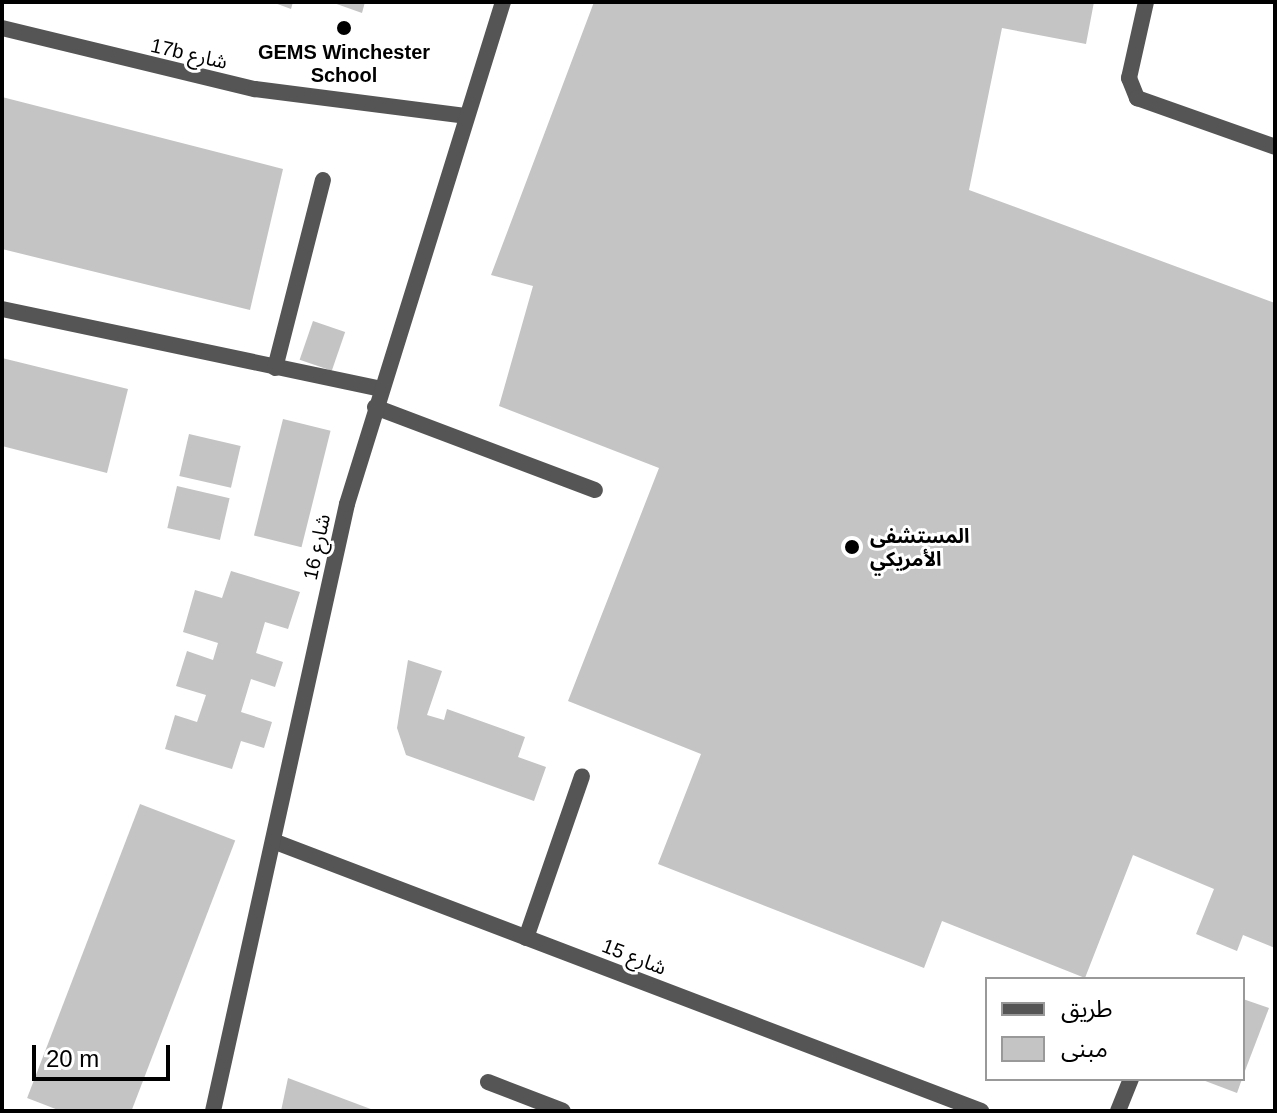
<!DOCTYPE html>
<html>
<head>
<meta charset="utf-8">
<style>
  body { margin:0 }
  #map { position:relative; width:1277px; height:1113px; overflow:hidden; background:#fff; font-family:Arial,"Noto Sans Arabic",sans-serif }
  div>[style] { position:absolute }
  .building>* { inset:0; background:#c4c4c4; transform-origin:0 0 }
  .service>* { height:16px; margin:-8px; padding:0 8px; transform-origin:8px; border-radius:8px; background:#555 }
  .minor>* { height:16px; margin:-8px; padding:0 8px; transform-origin:8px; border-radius:8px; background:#555 }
  .dots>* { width:22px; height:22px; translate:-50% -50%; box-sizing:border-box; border:4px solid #fff; border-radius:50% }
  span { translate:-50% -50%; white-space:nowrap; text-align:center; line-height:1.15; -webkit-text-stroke:6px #fff; paint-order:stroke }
  .poi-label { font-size:20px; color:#000; font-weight:700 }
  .left { translate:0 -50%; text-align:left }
  .street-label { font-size:20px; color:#000 }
  .frame { position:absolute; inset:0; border:4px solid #000; pointer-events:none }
  .legend { position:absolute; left:985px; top:977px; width:260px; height:104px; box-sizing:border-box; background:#fff; border:2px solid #999; margin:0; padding:10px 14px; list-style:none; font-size:24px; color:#000 }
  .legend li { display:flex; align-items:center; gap:16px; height:40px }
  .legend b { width:40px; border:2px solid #999 }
  .scale { position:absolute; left:32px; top:1045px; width:138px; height:36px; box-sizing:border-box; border:4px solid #000; border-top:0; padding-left:10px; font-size:24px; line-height:28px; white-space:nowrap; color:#000; -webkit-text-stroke:6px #fff; paint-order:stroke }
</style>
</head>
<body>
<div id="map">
  <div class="building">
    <div style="clip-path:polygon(272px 2px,293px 2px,291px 9px)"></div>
    <div style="clip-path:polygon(331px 2px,365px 2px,362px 13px)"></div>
    <div style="clip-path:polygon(594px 2px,1094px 2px,1086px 44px,1002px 28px,969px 190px,1275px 303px,1275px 948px,1243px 935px,1237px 951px,1196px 934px,1214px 889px,1133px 855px,1085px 978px,942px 921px,924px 968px,658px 864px,701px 754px,568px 701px,659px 468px,499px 406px,533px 286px,491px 275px)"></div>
    <div style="clip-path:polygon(2px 97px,283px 169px,250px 310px,2px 249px)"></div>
    <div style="left:313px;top:321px;width:34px;height:41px;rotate:19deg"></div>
    <div style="clip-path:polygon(2px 358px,128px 389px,107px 473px,2px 446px)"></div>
    <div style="left:283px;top:419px;width:49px;height:120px;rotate:14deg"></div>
    <div style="left:189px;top:434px;width:53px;height:43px;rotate:13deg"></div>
    <div style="left:177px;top:486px;width:54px;height:43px;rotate:13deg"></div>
    <div style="clip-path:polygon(231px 571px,300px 592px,288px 629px,265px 622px,256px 653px,283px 662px,275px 687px,251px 679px,241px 712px,272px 722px,264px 748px,241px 741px,232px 769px,165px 749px,175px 715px,197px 722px,206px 695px,176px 686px,187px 651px,213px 660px,218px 643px,183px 632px,195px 590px,222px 598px)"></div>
    <div style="clip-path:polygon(408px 660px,442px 671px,427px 715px,444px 720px,447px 709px,525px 737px,518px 757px,546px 767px,534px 801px,406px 755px,397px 728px)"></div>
    <div style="left:140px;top:804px;width:102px;height:315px;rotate:21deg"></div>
    <div style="clip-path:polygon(1243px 999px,1269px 1008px,1243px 1076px)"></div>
    <div style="clip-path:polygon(288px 1078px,376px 1111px,281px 1111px)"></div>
    <div style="clip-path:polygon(1200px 1079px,1242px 1079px,1237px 1093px)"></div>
  </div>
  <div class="service">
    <div style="left:1146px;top:2px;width:78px;rotate:102.6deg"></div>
    <div style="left:1129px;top:78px;width:22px;rotate:68deg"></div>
    <div style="left:1137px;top:98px;width:146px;rotate:19.5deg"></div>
    <div style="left:2px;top:28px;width:260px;rotate:13.6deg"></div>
    <div style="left:255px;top:89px;width:212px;rotate:7.3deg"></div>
    <div style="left:2px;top:309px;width:386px;rotate:11.9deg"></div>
    <div style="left:275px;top:368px;width:194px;rotate:-75.7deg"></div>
    <div style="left:375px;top:407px;width:235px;rotate:20.7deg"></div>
    <div style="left:526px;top:938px;width:171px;rotate:-70.9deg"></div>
    <div style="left:488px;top:1082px;width:80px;rotate:21.1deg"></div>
    <div style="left:1118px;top:1111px;width:35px;rotate:-68deg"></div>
  </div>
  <div class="minor">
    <div style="left:273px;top:841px;width:758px;rotate:20.87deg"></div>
    <div style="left:213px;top:1111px;width:622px;rotate:-77.55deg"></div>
    <div style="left:347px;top:504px;width:526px;rotate:-72.74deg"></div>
  </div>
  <div class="dots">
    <div style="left:344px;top:28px;background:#000"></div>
    <div style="left:852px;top:547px;background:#000"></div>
  </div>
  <div class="poi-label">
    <span style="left:344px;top:64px">GEMS Winchester<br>School</span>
    <span class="left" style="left:870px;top:548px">المستشفى<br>الأمريكي</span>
  </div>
  <div class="street-label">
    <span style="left:189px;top:54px;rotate:13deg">17b شارع</span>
    <span style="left:317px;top:547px;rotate:-78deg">شارع 16</span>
    <span style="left:634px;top:957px;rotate:21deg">شارع 15</span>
  </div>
  <div class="frame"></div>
  <ul class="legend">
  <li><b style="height:10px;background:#555"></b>طريق</li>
  <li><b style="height:22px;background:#c4c4c4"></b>مبنى</li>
  </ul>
  <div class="scale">20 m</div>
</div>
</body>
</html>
